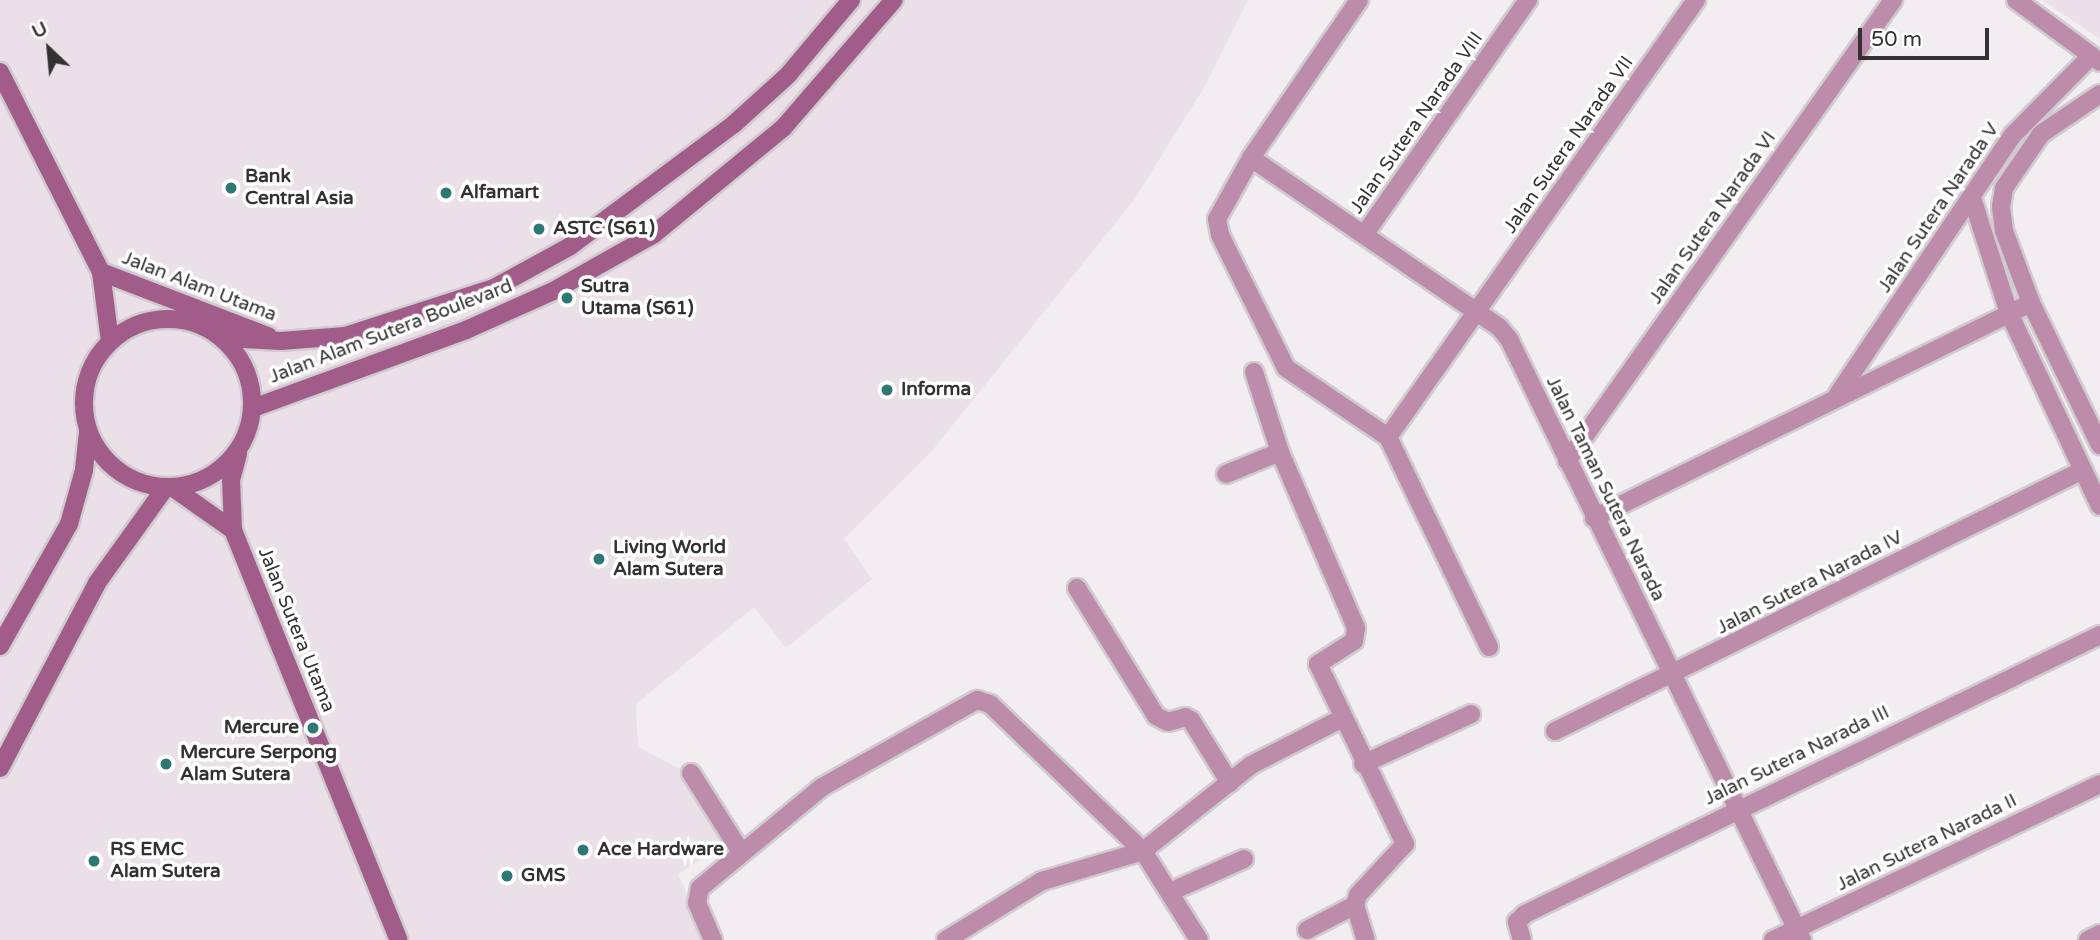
<!DOCTYPE html>
<html>
<head>
<meta charset="utf-8">
<style>
  body { margin:0 }
  #map { position:relative; width:2100px; height:940px; overflow:hidden; background:#f1edf0; font-family:"Varela Round",sans-serif }
  div>[style] { position:absolute }
  .built>* { inset:0; background:#ebe0e7 }
  .roads { filter:drop-shadow(2px 0 #cfcbce) drop-shadow(-2px 0 #cfcbce) drop-shadow(0 2px #cfcbce) drop-shadow(0 -2px #cfcbce) }
  .street>* { height:18px; margin:-9px; padding:0 9px; transform-origin:9px; border-radius:9px; background:#bd8cab }
  .secondary>* { height:18px; margin:-9px; padding:0 9px; transform-origin:9px; border-radius:9px; background:#a25c89 }
  .secondary>.ring { margin:-9px; padding:0; box-sizing:content-box; background:none; border:18px solid #a25c89; border-radius:50% }
  .dots>* { width:19px; height:19px; translate:-50% -50%; box-sizing:border-box; border:4px solid #fff; border-radius:50% }
  span { translate:-50% -50%; white-space:nowrap; text-align:center; line-height:1.15; -webkit-text-stroke:7px #fff; paint-order:stroke }
  .street-label { font-size:19px; color:#333132 }
  .poi-label { font-size:19px; color:#333132; font-weight:700 }
  .left { translate:0 -50%; text-align:left }
  .right { translate:-100% -50%; text-align:right }
  .north { position:absolute; left:14px; top:14px; width:70px; height:70px; -webkit-text-stroke:5px #fff; paint-order:stroke; rotate:334deg; font-size:19px; font-weight:700; line-height:28px; text-align:center; color:#333132 }
  .north::after { content:''; display:block; margin:auto; width:24px; height:32px; background:#333132; clip-path:polygon(50% 0,100% 100%,50% 72%,0 100%) }
  .scale { position:absolute; left:1858px; top:28px; width:131px; height:32px; box-sizing:border-box; border:4px solid #333132; border-top:0; padding-left:9px; font-size:21px; line-height:24px; white-space:nowrap; color:#333132; -webkit-text-stroke:5px #fff; paint-order:stroke }
</style>
</head>
<body>
<div id="map">
  <div class="built">
    <div style="clip-path:polygon(0 0,1248px 0,1205px 86px,1134px 200px,931px 452px,844px 539px,872px 579px,786px 648px,754px 607px,636px 704px,638px 747px,682px 770px,727px 843px,678px 874px,707px 940px,0 940px)"></div>
    <div style="clip-path:polygon(2042px 0,2100px 0,2100px 39px)"></div>
  </div>
  <div class="roads">
    <div class="street">
      <div style="left:1359px;top:0;width:191px;rotate:124.4deg"></div>
      <div style="left:1251px;top:158px;width:70px;rotate:119.1deg"></div>
      <div style="left:1217px;top:219px;width:16px;rotate:79deg"></div>
      <div style="left:1220px;top:235px;width:148px;rotate:63.6deg"></div>
      <div style="left:1286px;top:368px;width:123px;rotate:34.1deg"></div>
      <div style="left:1388px;top:437px;width:233px;rotate:64.3deg"></div>
      <div style="left:2016px;top:0;width:104px;rotate:36.4deg"></div>
      <div style="left:2100px;top:94px;width:71px;rotate:145.9deg"></div>
      <div style="left:2041px;top:134px;width:65px;rotate:124.4deg"></div>
      <div style="left:2004px;top:188px;width:19px;rotate:99deg"></div>
      <div style="left:2001px;top:207px;width:24px;rotate:83deg"></div>
      <div style="left:2004px;top:231px;width:77px;rotate:69.4deg"></div>
      <div style="left:2031px;top:303px;width:158px;rotate:64.1deg"></div>
      <div style="left:1251px;top:158px;width:300px;rotate:34.3deg"></div>
      <div style="left:1499px;top:327px;width:16px;rotate:50deg"></div>
      <div style="left:1509px;top:339px;width:669px;rotate:64.01deg"></div>
      <div style="left:1972px;top:198px;width:121px;rotate:72.2deg"></div>
      <div style="left:2009px;top:313px;width:213px;rotate:64.8deg"></div>
      <div style="left:1364px;top:235px;width:287px;rotate:-55.1deg"></div>
      <div style="left:1254px;top:372px;width:84px;rotate:72deg"></div>
      <div style="left:1280px;top:452px;width:192px;rotate:66.6deg"></div>
      <div style="left:1356px;top:628px;width:13px;rotate:99deg"></div>
      <div style="left:1354px;top:641px;width:43px;rotate:147.4deg"></div>
      <div style="left:1318px;top:664px;width:200px;rotate:64.2deg"></div>
      <div style="left:1405px;top:844px;width:69px;rotate:132.7deg"></div>
      <div style="left:1358px;top:895px;width:10px;rotate:107deg"></div>
      <div style="left:1355px;top:905px;width:37px;rotate:73deg"></div>
      <div style="left:1838px;top:394px;width:313px;rotate:-56deg"></div>
      <div style="left:2013px;top:135px;width:111px;rotate:-45.4deg"></div>
      <div style="left:1388px;top:437px;width:535px;rotate:-54.82deg"></div>
      <div style="left:1567px;top:461px;width:565px;rotate:-54.73deg"></div>
      <div style="left:1226px;top:474px;width:58px;rotate:-22.2deg"></div>
      <div style="left:1594px;top:518px;width:487px;rotate:-26.2deg"></div>
      <div style="left:1077px;top:588px;width:150px;rotate:58.3deg"></div>
      <div style="left:1156px;top:716px;width:13px;rotate:27deg"></div>
      <div style="left:1168px;top:722px;width:18px;rotate:-16deg"></div>
      <div style="left:1185px;top:717px;width:7px;rotate:27deg"></div>
      <div style="left:1191px;top:720px;width:74px;rotate:58.2deg"></div>
      <div style="left:1555px;top:731px;width:589px;rotate:-26.3deg"></div>
      <div style="left:1363px;top:764px;width:119px;rotate:-24.8deg"></div>
      <div style="left:691px;top:773px;width:93px;rotate:57.7deg"></div>
      <div style="left:1170px;top:892px;width:81px;rotate:-24deg"></div>
      <div style="left:1307px;top:930px;width:54px;rotate:-27.5deg"></div>
      <div style="left:713px;top:940px;width:40px;rotate:-113.4deg"></div>
      <div style="left:697px;top:903px;width:15px;rotate:-79deg"></div>
      <div style="left:700px;top:888px;width:158px;rotate:-39.6deg"></div>
      <div style="left:822px;top:787px;width:178px;rotate:-29.3deg"></div>
      <div style="left:977px;top:700px;width:14px;rotate:17deg"></div>
      <div style="left:990px;top:704px;width:212px;rotate:43.9deg"></div>
      <div style="left:1143px;top:851px;width:138px;rotate:-38.5deg"></div>
      <div style="left:1251px;top:765px;width:101px;rotate:-27.1deg"></div>
      <div style="left:946px;top:940px;width:113px;rotate:-31.6deg"></div>
      <div style="left:1042px;top:881px;width:105px;rotate:-16.5deg"></div>
      <div style="left:1143px;top:851px;width:105px;rotate:57.8deg"></div>
      <div style="left:1522px;top:940px;width:19px;rotate:-106deg"></div>
      <div style="left:1517px;top:922px;width:11px;rotate:-45deg"></div>
      <div style="left:1525px;top:914px;width:639px;rotate:-25.88deg"></div>
      <div style="left:1773px;top:940px;width:362px;rotate:-25.5deg"></div>
      <div style="left:2088px;top:940px;width:13px;rotate:-27deg"></div>
    </div>
    <div class="secondary">
      <div style="left:0;top:72px;width:224px;rotate:63.2deg"></div>
      <div style="left:101px;top:272px;width:70px;rotate:82.6deg"></div>
      <div style="left:101px;top:272px;width:179px;rotate:21deg"></div>
      <div class="ring" style="left:84px;top:319px;width:150px;height:150px"></div>
      <div style="left:224px;top:338px;width:57px;rotate:3deg"></div>
      <div style="left:281px;top:341px;width:64px;rotate:-4.5deg"></div>
      <div style="left:345px;top:336px;width:157px;rotate:-17.9deg"></div>
      <div style="left:494px;top:288px;width:85px;rotate:-28.7deg"></div>
      <div style="left:569px;top:247px;width:206px;rotate:-36.7deg"></div>
      <div style="left:734px;top:124px;width:73px;rotate:-42.2deg"></div>
      <div style="left:788px;top:75px;width:98px;rotate:-50deg"></div>
      <div style="left:253px;top:408px;width:227px;rotate:-20.1deg"></div>
      <div style="left:466px;top:330px;width:95px;rotate:-24.1deg"></div>
      <div style="left:553px;top:291px;width:116px;rotate:-29.4deg"></div>
      <div style="left:654px;top:234px;width:167px;rotate:-39.4deg"></div>
      <div style="left:783px;top:128px;width:169px;rotate:-49.1deg"></div>
      <div style="left:238px;top:454px;width:27px;rotate:105deg"></div>
      <div style="left:231px;top:480px;width:50px;rotate:87.7deg"></div>
      <div style="left:233px;top:530px;width:442px;rotate:68deg"></div>
      <div style="left:172px;top:487px;width:75px;rotate:35.2deg"></div>
      <div style="left:0;top:646px;width:140px;rotate:-60.5deg"></div>
      <div style="left:69px;top:524px;width:56px;rotate:-74.5deg"></div>
      <div style="left:84px;top:470px;width:38px;rotate:-84deg"></div>
      <div style="left:0;top:768px;width:209px;rotate:-62.3deg"></div>
      <div style="left:97px;top:583px;width:118px;rotate:-54.3deg"></div>
    </div>
  </div>
  <div class="dots">
    <div style="left:231px;top:188px;background:#2d7774"></div>
    <div style="left:446px;top:193px;background:#2d7774"></div>
    <div style="left:539px;top:229px;background:#2d7774"></div>
    <div style="left:567px;top:298px;background:#2d7774"></div>
    <div style="left:887px;top:390px;background:#2d7774"></div>
    <div style="left:599px;top:559px;background:#2d7774"></div>
    <div style="left:313px;top:728px;background:#2d7774"></div>
    <div style="left:166px;top:764px;background:#2d7774"></div>
    <div style="left:583px;top:850px;background:#2d7774"></div>
    <div style="left:94px;top:861px;background:#2d7774"></div>
    <div style="left:507px;top:876px;background:#2d7774"></div>
  </div>
  <div class="street-label">
    <span style="left:1417px;top:123px;rotate:-55deg">Jalan Sutera Narada VIII</span>
    <span style="left:1569px;top:145px;rotate:-55deg">Jalan Sutera Narada VII</span>
    <span style="left:1939px;top:208px;rotate:-56deg">Jalan Sutera Narada V</span>
    <span style="left:1713px;top:218px;rotate:-55deg">Jalan Sutera Narada VI</span>
    <span style="left:199px;top:287px;rotate:21deg">Jalan Alam Utama</span>
    <span style="left:391px;top:332px;rotate:-21deg">Jalan Alam Sutera Boulevard</span>
    <span style="left:1605px;top:489px;rotate:64deg">Jalan Taman Sutera Narada</span>
    <span style="left:1810px;top:583px;rotate:-27deg">Jalan Sutera Narada IV</span>
    <span style="left:296px;top:630px;rotate:68deg">Jalan Sutera Utama</span>
    <span style="left:1797px;top:756px;rotate:-26deg">Jalan Sutera Narada III</span>
    <span style="left:1927px;top:843px;rotate:-26deg">Jalan Sutera Narada II</span>
  </div>
  <div class="poi-label">
    <span class="left" style="left:245px;top:188px">Bank<br>Central Asia</span>
    <span class="left" style="left:460px;top:193px">Alfamart</span>
    <span class="left" style="left:553px;top:229px">ASTC (S61)</span>
    <span class="left" style="left:581px;top:298px">Sutra<br>Utama (S61)</span>
    <span class="left" style="left:901px;top:390px">Informa</span>
    <span class="left" style="left:613px;top:559px">Living World<br>Alam Sutera</span>
    <span class="right" style="left:299px;top:728px">Mercure</span>
    <span class="left" style="left:180px;top:764px">Mercure Serpong<br>Alam Sutera</span>
    <span class="left" style="left:110px;top:861px">RS EMC<br>Alam Sutera</span>
    <span class="left" style="left:597px;top:850px">Ace Hardware</span>
    <span class="left" style="left:521px;top:876px">GMS</span>
  </div>
  <div class="north">U</div>
  <div class="scale">50 m</div>
</div>
</body>
</html>
